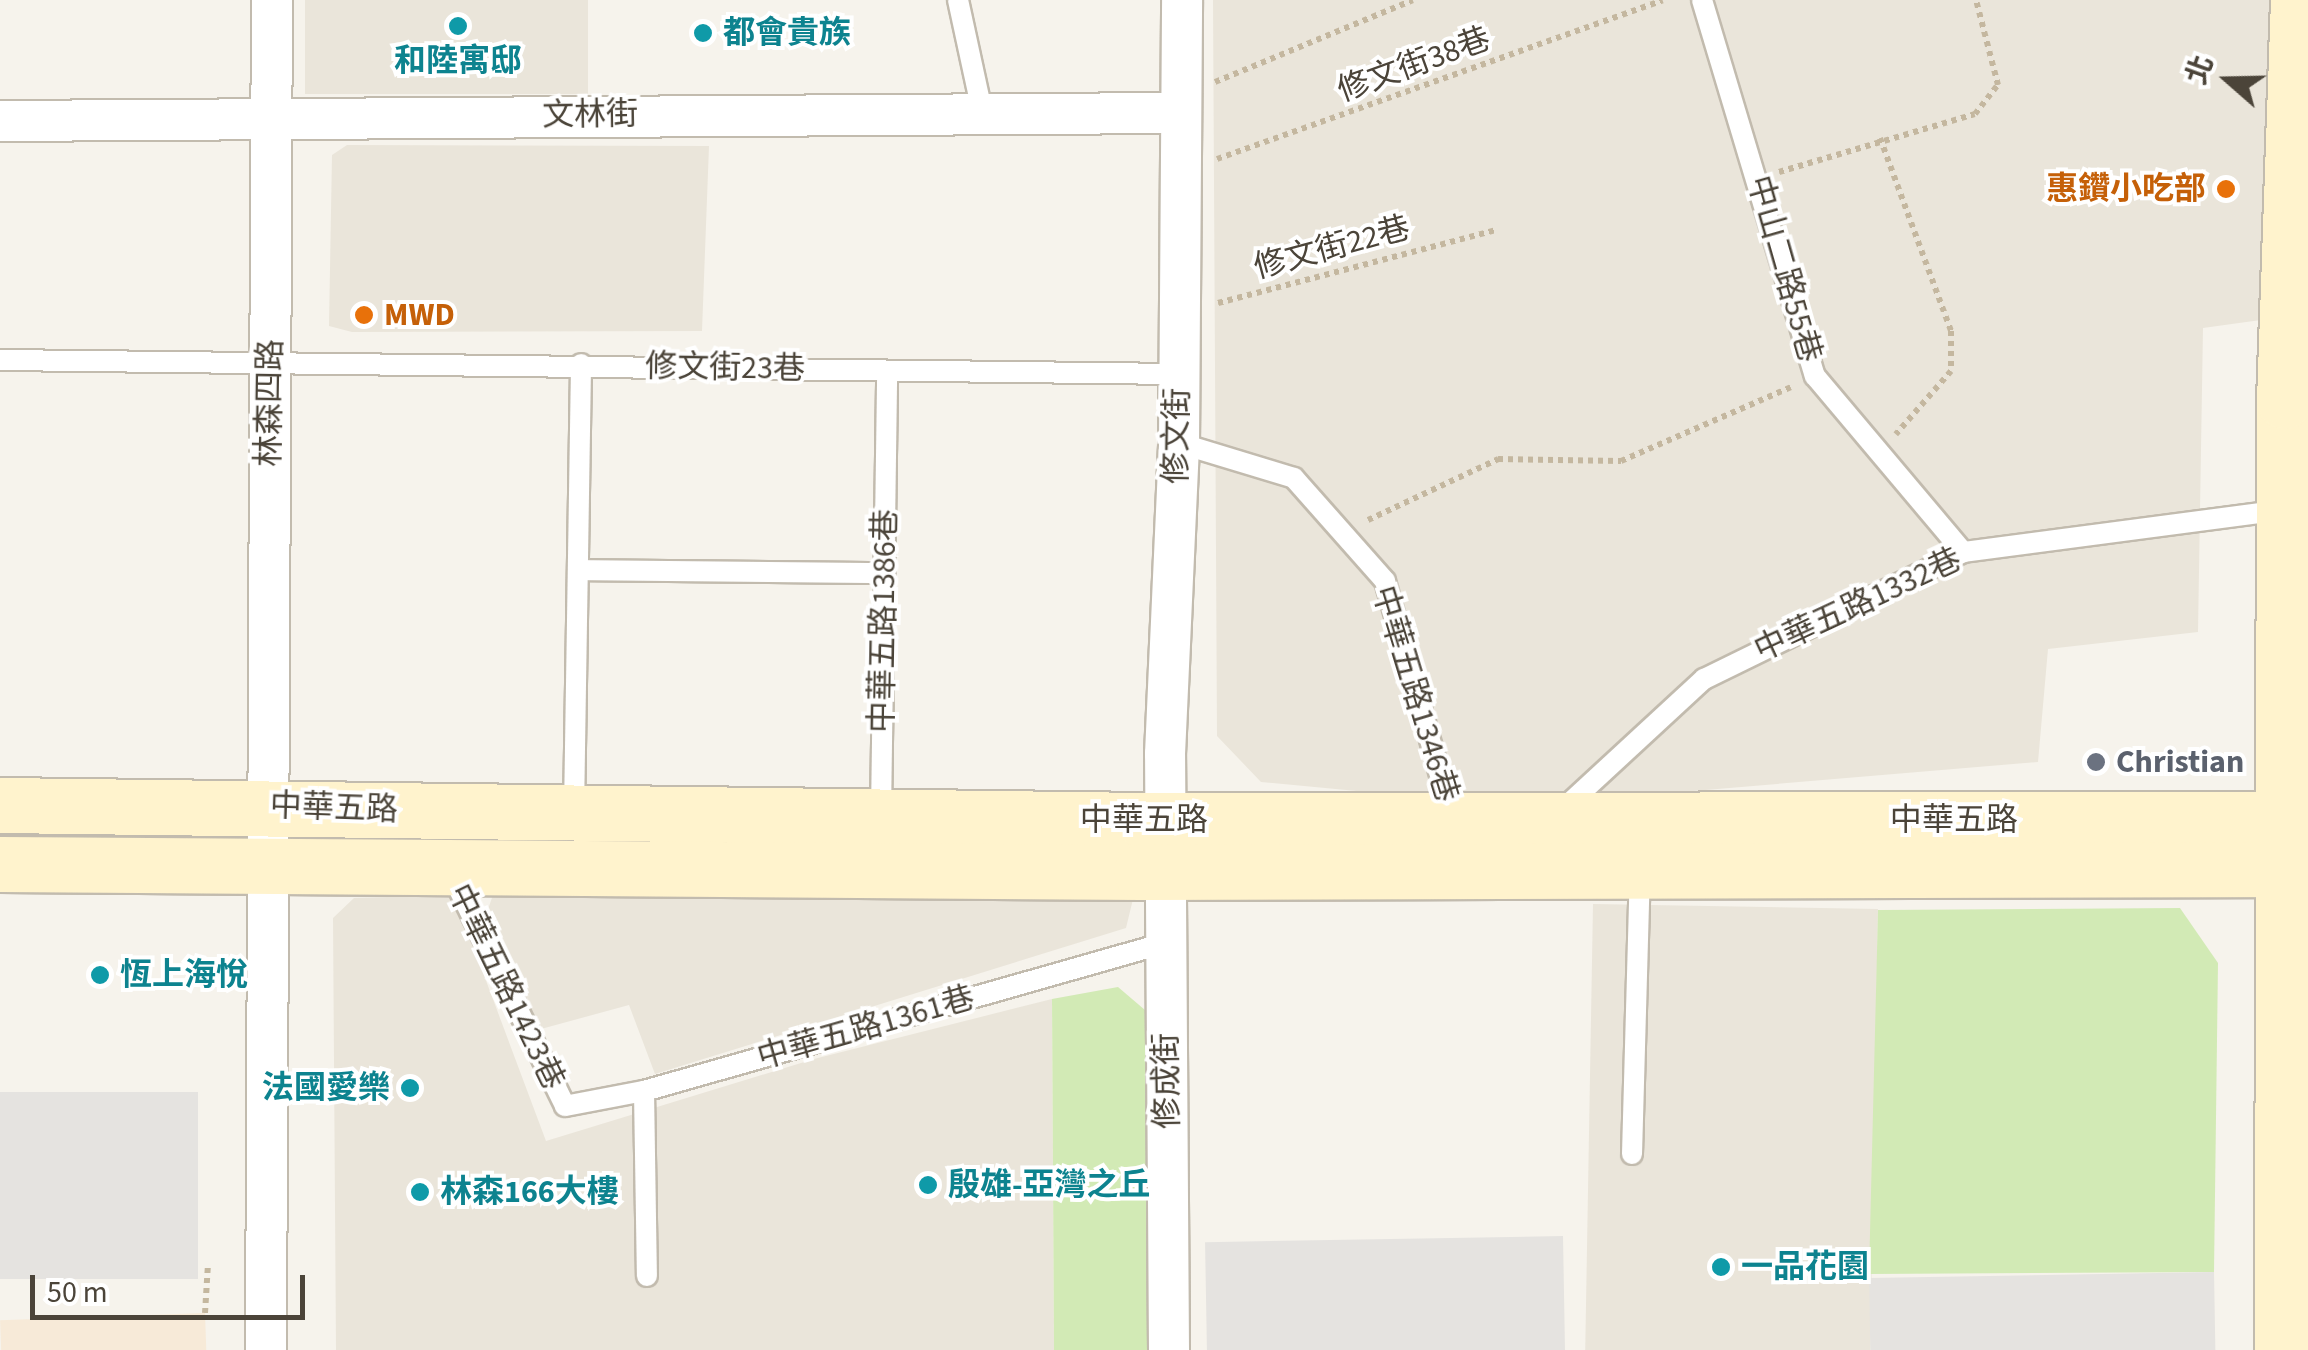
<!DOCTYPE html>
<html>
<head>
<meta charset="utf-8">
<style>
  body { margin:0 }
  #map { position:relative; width:2308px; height:1350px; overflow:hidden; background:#f6f3ec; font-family:"Source Sans 3","Noto Sans TC",sans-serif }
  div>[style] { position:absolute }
  .residential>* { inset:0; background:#eae5da; transform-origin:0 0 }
  .commercial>* { inset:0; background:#f7ead8; transform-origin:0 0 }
  .green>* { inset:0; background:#d2eab5 }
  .parking>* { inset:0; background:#e5e3e0; transform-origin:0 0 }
  .path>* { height:6px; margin-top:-3px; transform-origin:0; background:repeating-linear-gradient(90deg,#c4b79f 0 5px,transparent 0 10px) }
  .roads { filter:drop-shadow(2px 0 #c2bbae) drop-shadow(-2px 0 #c2bbae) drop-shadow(0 2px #c2bbae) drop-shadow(0 -2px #c2bbae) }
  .lane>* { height:20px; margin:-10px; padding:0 10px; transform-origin:10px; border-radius:10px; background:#fff }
  .street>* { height:40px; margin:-20px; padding:0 20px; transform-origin:20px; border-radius:20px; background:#fff }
  .secondary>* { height:55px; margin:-27.5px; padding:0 27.5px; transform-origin:27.5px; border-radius:27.5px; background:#fff3cd }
  .dots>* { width:28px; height:28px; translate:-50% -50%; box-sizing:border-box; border:5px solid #fff; border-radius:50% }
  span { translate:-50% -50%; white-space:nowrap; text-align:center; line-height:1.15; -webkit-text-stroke:8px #fff; paint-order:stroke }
  .culture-label { font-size:32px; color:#0d838f; font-weight:700 }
  .left { translate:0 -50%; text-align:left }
  .right { translate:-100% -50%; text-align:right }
  .street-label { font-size:32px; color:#4b4439 }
  .food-label { font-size:32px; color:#c56008; font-weight:700 }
  .worship-label { font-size:32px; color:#5b616d; font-weight:700 }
  .north { position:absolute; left:2178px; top:30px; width:100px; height:100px; -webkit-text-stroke:8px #fff; paint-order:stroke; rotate:290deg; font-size:28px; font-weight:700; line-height:40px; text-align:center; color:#4b4439 }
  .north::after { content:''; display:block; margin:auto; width:35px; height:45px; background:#4b4439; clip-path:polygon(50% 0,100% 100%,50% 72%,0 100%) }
  .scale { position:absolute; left:30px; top:1275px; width:275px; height:45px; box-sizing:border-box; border:5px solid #4b4439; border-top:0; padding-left:12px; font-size:30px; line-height:35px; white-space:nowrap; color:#4b4439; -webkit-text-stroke:8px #fff; paint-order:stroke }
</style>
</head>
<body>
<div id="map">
  <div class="residential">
    <div style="left:305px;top:0;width:283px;height:94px"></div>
    <div style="clip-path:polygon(1213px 0,2279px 0,2268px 319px,2203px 328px,2198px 632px,2048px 649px,2038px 762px,1514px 806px,1261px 782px,1217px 736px)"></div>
    <div style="clip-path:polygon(347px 145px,709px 146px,702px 331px,352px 332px,329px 326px,332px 155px)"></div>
    <div style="clip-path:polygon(494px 892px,1134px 895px,1126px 928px,655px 1074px,629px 1005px,541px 1029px,485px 918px)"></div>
    <div style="clip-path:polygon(454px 895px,546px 1141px,814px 1059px,1052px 999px,1054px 1350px,336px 1350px,333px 918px,354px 898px)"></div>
    <div style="left:1593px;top:904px;width:285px;height:446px;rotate:1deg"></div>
  </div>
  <div class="commercial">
    <div style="left:205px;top:1313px;width:37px;height:205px;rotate:88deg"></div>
  </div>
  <div class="green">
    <div style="clip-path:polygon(2180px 908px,2218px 963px,2214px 1272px,1869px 1274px,1878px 910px)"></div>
    <div style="clip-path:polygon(1118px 987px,1152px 1016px,1152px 1350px,1054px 1350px,1052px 999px)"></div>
  </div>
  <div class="parking">
    <div style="left:0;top:1092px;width:198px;height:187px"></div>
    <div style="left:1563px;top:1236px;width:114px;height:358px;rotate:89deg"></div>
    <div style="left:2214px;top:1272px;width:78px;height:345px;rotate:89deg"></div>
  </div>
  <div class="path">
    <div style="left:1215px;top:82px;width:214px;rotate:-22.5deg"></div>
    <div style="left:1880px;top:138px;width:206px;rotate:69.8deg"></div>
    <div style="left:1951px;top:331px;width:40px;rotate:90deg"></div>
    <div style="left:1951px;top:371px;width:84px;rotate:131.1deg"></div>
    <div style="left:1217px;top:159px;width:473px;rotate:-19.6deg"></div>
    <div style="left:1779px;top:172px;width:204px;rotate:-16.5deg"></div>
    <div style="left:1975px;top:114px;width:37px;rotate:-52deg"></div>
    <div style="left:1998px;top:85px;width:88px;rotate:-104.5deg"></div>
    <div style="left:1218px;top:303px;width:288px;rotate:-14.7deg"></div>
    <div style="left:1368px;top:520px;width:144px;rotate:-25.1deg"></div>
    <div style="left:1498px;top:459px;width:123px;rotate:0.9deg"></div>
    <div style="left:1621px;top:461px;width:185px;rotate:-23.5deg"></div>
    <div style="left:205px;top:1313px;width:49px;rotate:-86.5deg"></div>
  </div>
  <div class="roads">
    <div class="lane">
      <div style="left:958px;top:0;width:114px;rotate:77.8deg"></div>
      <div style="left:1702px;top:0;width:393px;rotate:73.3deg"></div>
      <div style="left:1815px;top:376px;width:230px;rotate:49.9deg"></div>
      <div style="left:0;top:360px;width:1179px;rotate:0.68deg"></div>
      <div style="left:1179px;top:443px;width:120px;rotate:16.9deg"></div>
      <div style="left:1294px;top:478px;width:137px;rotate:48.5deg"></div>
      <div style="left:1385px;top:581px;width:245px;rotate:74.2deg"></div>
      <div style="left:578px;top:570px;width:306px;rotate:0.6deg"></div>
      <div style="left:1563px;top:809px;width:192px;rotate:-42.7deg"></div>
      <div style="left:1704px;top:679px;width:288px;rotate:-26.1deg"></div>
      <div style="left:1963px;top:552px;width:321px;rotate:-7.5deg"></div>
      <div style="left:574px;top:812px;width:448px;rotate:-89.1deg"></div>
      <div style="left:881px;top:814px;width:443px;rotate:-89.2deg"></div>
      <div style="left:451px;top:873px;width:259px;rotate:63.9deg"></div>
      <div style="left:565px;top:1106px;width:80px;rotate:-10.8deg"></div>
      <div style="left:644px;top:1091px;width:542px;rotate:-15.86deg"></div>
      <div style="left:644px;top:1091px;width:185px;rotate:89.1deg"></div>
      <div style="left:1632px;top:1154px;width:282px;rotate:-88.4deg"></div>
    </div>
    <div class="street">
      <div style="left:0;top:121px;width:1179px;rotate:-0.39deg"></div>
      <div style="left:266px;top:1350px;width:1350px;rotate:-89.75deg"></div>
      <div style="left:1169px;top:1350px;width:596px;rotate:-90.38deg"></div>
      <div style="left:1165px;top:754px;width:311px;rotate:-87.4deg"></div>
      <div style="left:1179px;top:443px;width:443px;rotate:-89.6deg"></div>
    </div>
    <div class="secondary">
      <div style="left:0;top:805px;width:1143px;rotate:0.75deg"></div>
      <div style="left:1143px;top:820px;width:1165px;rotate:-0.05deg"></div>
      <div style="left:0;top:864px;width:1141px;rotate:0.4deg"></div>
      <div style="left:1141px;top:872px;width:1167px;rotate:-0.15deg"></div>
      <div style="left:2282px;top:1350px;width:949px;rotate:-89.88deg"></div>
      <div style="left:2284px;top:401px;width:401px;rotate:-88deg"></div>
    </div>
  </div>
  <div class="dots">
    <div style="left:458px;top:26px;background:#0f9aa8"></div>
    <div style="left:703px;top:33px;background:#0f9aa8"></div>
    <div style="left:2226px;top:189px;background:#e8710a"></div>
    <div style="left:364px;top:315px;background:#e8710a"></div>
    <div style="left:2096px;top:762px;background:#6b7280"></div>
    <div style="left:100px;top:975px;background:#0f9aa8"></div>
    <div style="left:410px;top:1088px;background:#0f9aa8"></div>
    <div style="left:928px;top:1185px;background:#0f9aa8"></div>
    <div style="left:420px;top:1192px;background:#0f9aa8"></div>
    <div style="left:1721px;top:1267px;background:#0f9aa8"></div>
  </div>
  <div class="culture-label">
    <span class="left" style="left:723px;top:33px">都會貴族</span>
    <span style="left:458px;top:61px">和陸寓邸</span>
    <span class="left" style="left:120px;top:975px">恆上海悅</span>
    <span class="right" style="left:390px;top:1088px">法國愛樂</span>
    <span class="left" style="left:948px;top:1185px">殷雄-亞灣之丘</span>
    <span class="left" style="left:440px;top:1192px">林森166大樓</span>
    <span class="left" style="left:1741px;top:1267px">一品花園</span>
  </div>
  <div class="street-label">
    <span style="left:1414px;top:65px;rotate:-20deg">修文街38巷</span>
    <span style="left:590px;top:115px;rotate:-1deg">文林街</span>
    <span style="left:1332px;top:248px;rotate:-15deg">修文街22巷</span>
    <span style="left:1784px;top:269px;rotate:74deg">中山二路55巷</span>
    <span style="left:725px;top:368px;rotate:1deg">修文街23巷</span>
    <span style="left:270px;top:403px;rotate:-89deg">林森四路</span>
    <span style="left:1177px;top:436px;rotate:-89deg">修文街</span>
    <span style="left:1858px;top:605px;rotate:-25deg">中華五路1332巷</span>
    <span style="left:884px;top:621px;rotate:-89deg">中華五路1386巷</span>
    <span style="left:1415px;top:694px;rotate:73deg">中華五路1346巷</span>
    <span style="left:334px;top:808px;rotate:2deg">中華五路</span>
    <span style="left:1144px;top:820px">中華五路</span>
    <span style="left:1954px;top:820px">中華五路</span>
    <span style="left:506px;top:987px;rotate:64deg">中華五路1423巷</span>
    <span style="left:866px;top:1028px;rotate:-16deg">中華五路1361巷</span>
    <span style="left:1167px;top:1081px;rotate:-91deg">修成街</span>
  </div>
  <div class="food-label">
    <span class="right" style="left:2206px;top:189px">惠鑽小吃部</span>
    <span class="left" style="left:384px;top:315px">MWD</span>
  </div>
  <div class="worship-label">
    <span class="left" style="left:2116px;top:762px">Christian</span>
  </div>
  <div class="north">北</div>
  <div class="scale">50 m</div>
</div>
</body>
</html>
